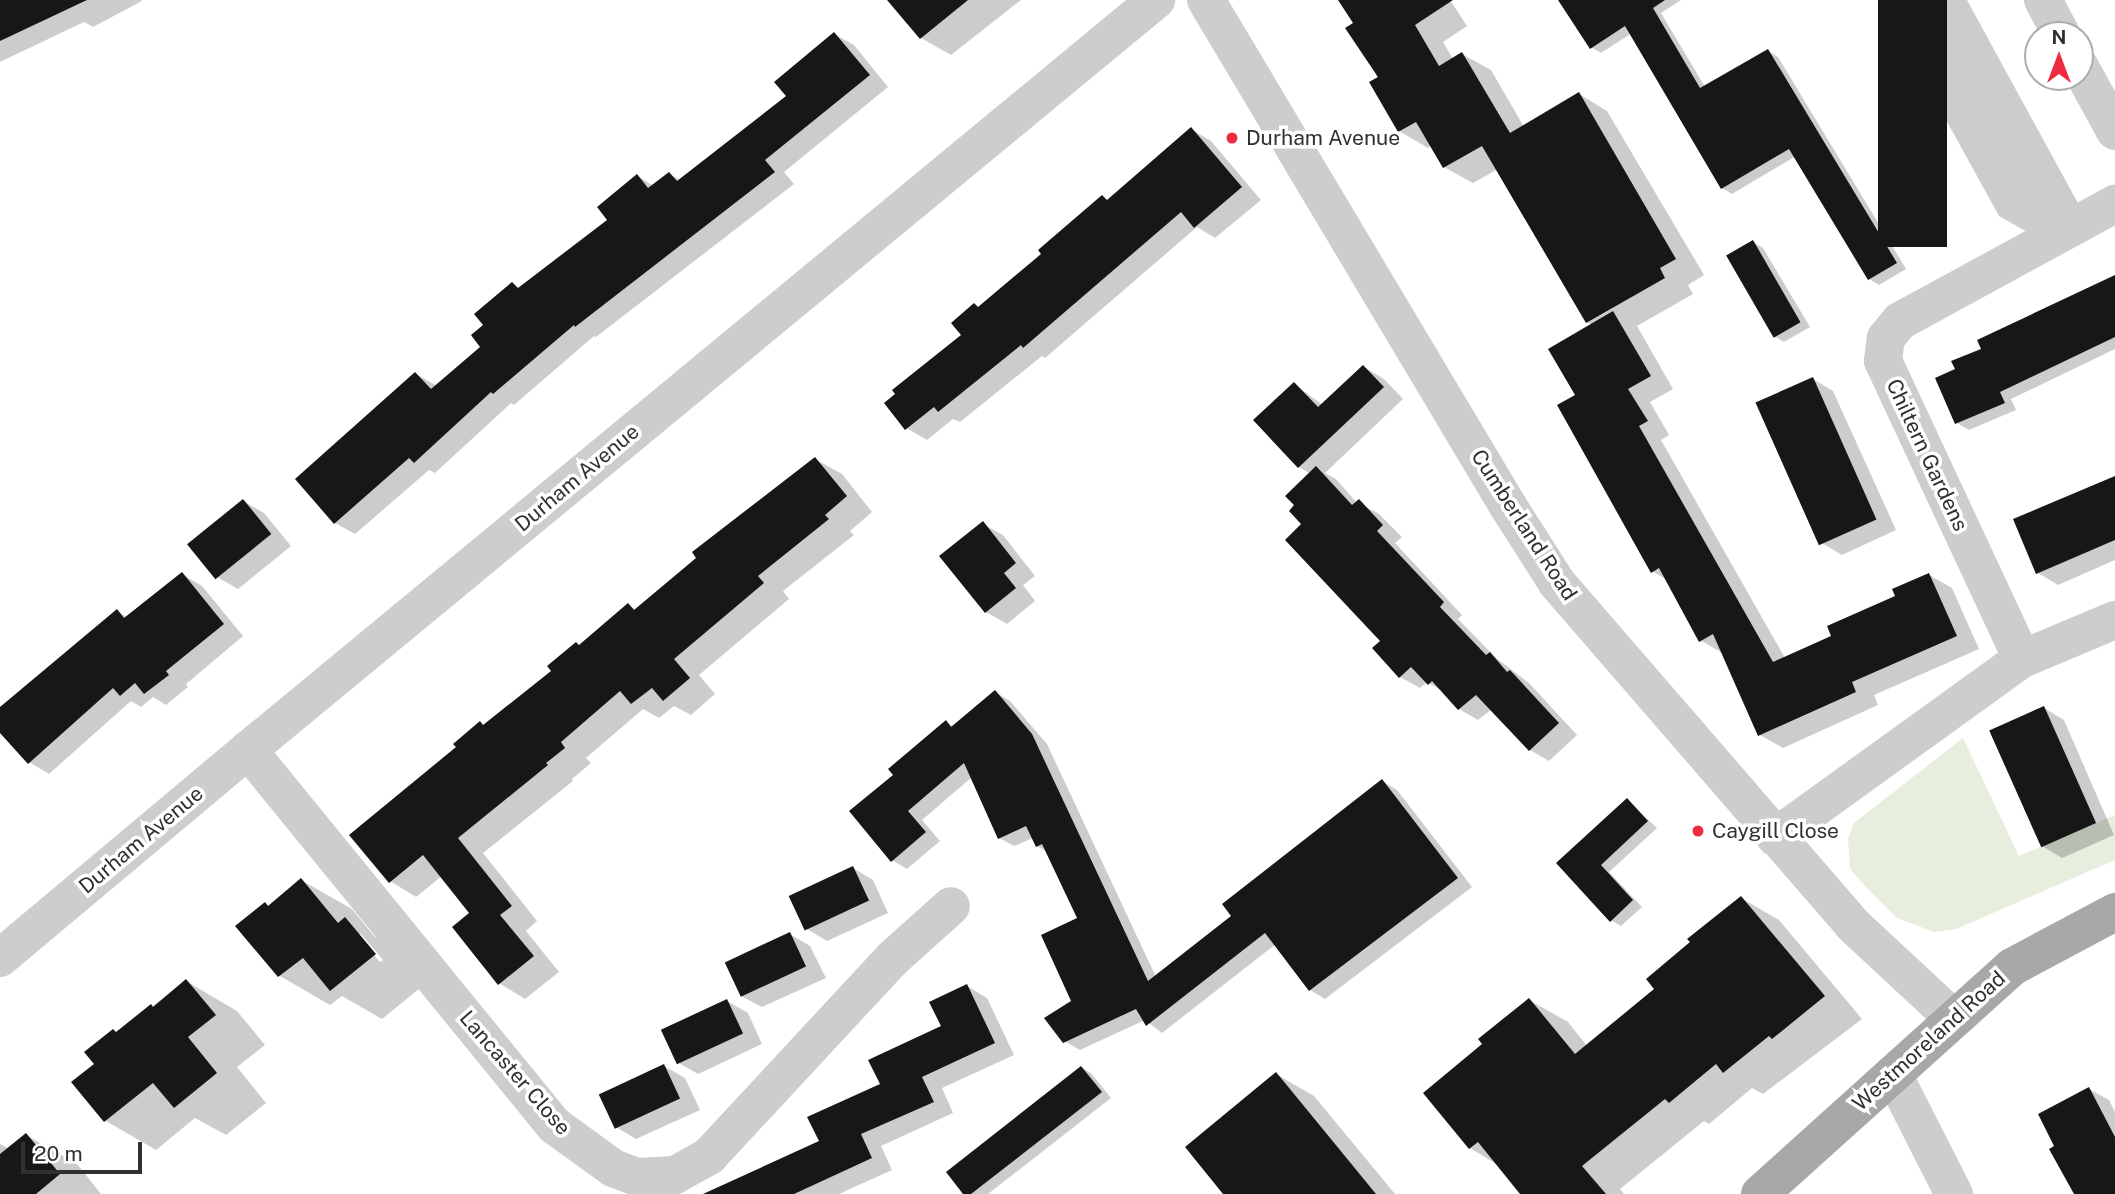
<!DOCTYPE html>
<html>
<head>
<meta charset="utf-8">
<style>
  body { margin:0 }
  #map { position:relative; width:2115px; height:1194px; overflow:hidden; background:#fff; font-family:"Public Sans",sans-serif }
  div>[style] { position:absolute }
  .green>* { inset:0; background:#e7eede }
  .shadow>* { inset:0; background:#0003 }
  .building>* { inset:0; background:#171717; transform-origin:0 0 }
  .minor>* { height:38px; margin:-19px; padding:0 19px; transform-origin:19px; border-radius:19px; background:#cdcdcd }
  .major>* { height:38px; margin:-19px; padding:0 19px; transform-origin:19px; border-radius:19px; background:#a8a8a8 }
  .dots>* { width:19px; height:19px; translate:-50% -50%; box-sizing:border-box; border:4px solid #fff; border-radius:50% }
  span { translate:-50% -50%; white-space:nowrap; text-align:center; line-height:1.15; -webkit-text-stroke:7px #fff; paint-order:stroke }
  .poi-label { font-size:21px; color:#303030 }
  .left { translate:0 -50%; text-align:left }
  .street-label { font-size:21px; color:#303030 }
  .north { position:absolute; left:2024px; top:21px; width:70px; height:70px; box-sizing:border-box; background:#fff; border:2px solid #acacac; border-radius:50%; rotate:0deg; font-size:19px; font-weight:700; line-height:28px; text-align:center; color:#303030 }
  .north::after { content:''; display:block; margin:auto; width:24px; height:32px; background:#ee2b41; clip-path:polygon(50% 0,100% 100%,50% 72%,0 100%) }
  .scale { position:absolute; left:21px; top:1142px; width:121px; height:32px; box-sizing:border-box; border:4px solid #303030; border-top:0; padding-left:9px; font-size:21px; line-height:24px; white-space:nowrap; color:#303030; -webkit-text-stroke:5px #fff; paint-order:stroke }
</style>
</head>
<body>
<div id="map">
  <div class="green">
    <div style="clip-path:polygon(1963px 738px,2019px 856px,2115px 815px,2115px 860px,1956px 929px,1934px 932px,1897px 918px,1864px 885px,1850px 869px,1848px 839px,1854px 823px)"></div>
  </div>
  <div class="shadow">
    <div style="clip-path:polygon(0 0,141px 0,142px 1px,93px 27px,84px 22px,0 62px)"></div>
    <div style="clip-path:polygon(890px 0,1021px 0,951px 55px,921px 38px)"></div>
    <div style="clip-path:polygon(1349px 0,1450px 0,1467px 26px,1443px 42px,1453px 59px,1462px 54px,1491px 70px,1524px 127px,1579px 94px,1607px 111px,1704px 275px,1688px 285px,1693px 294px,1637px 326px,1673px 389px,1650px 402px,1669px 435px,1661px 440px,1785px 658px,1833px 636px,1929px 575px,1952px 588px,1979px 649px,1874px 695px,1878px 705px,1783px 748px,1760px 735px,1724px 654px,1700px 640px,1667px 580px,1652px 571px,1592px 325px,1587px 322px,1498px 169px,1473px 183px,1444px 167px,1432px 145px,1428px 148px,1399px 131px,1355px 24px)"></div>
    <div style="clip-path:polygon(1560px 0,1681px 0,1661px 13px,1705px 87px,1768px 51px,1778px 57px,1906px 269px,1879px 285px,1869px 279px,1796px 156px,1732px 194px,1722px 188px,1632px 33px,1601px 53px,1591px 47px)"></div>
    <div style="clip-path:polygon(1880px 0,1967px 0,2079px 205px,2029px 233px,1999px 216px)"></div>
    <div style="clip-path:polygon(834px 34px,854px 45px,888px 87px,784px 172px,794px 184px,596px 337px,594px 336px,514px 405px,511px 403px,435px 473px,429px 470px,355px 534px,335px 523px,416px 374px,437px 386px,483px 347px,485px 325px,512px 284px,521px 289px,610px 220px,637px 176px,654px 186px,669px 174px,681px 180px,788px 97px)"></div>
    <div style="clip-path:polygon(1191px 129px,1211px 141px,1261px 200px,1215px 238px,1197px 227px,1045px 358px,1042px 356px,960px 422px,953px 419px,927px 440px,906px 428px,963px 335px,974px 305px,980px 308px)"></div>
    <div style="clip-path:polygon(1753px 242px,1763px 248px,1810px 327px,1784px 342px,1774px 336px)"></div>
    <div style="clip-path:polygon(2115px 280px,2115px 349px,2011px 399px,2016px 410px,1969px 430px,1957px 423px,1957px 370px,1983px 349px)"></div>
    <div style="clip-path:polygon(1364px 367px,1384px 379px,1403px 399px,1325px 473px,1336px 479px,1357px 503px,1378px 513px,1402px 537px,1395px 543px,1462px 615px,1458px 619px,1496px 658px,1529px 683px,1577px 735px,1549px 761px,1530px 750px,1492px 709px,1478px 720px,1459px 709px,1444px 692px,1427px 682px,1420px 688px,1400px 677px,1382px 641px,1304px 524px,1311px 474px,1299px 467px,1294px 384px,1323px 405px)"></div>
    <div style="clip-path:polygon(1813px 379px,1833px 391px,1896px 530px,1842px 555px,1822px 543px)"></div>
    <div style="clip-path:polygon(815px 459px,842px 474px,872px 512px,850px 531px,854px 535px,783px 591px,789px 599px,699px 675px,715px 694px,691px 715px,674px 706px,659px 718px,643px 709px,586px 758px,591px 763px,572px 779px,573px 781px,483px 853px,537px 921px,526px 931px,559px 972px,525px 999px,499px 983px,472px 913px,442px 876px,416px 897px,390px 881px,485px 726px,554px 672px,628px 605px,637px 610px)"></div>
    <div style="clip-path:polygon(2115px 478px,2115px 560px,2058px 585px,2038px 573px)"></div>
    <div style="clip-path:polygon(243px 501px,264px 513px,291px 546px,238px 589px,217px 577px)"></div>
    <div style="clip-path:polygon(983px 524px,1003px 535px,1035px 576px,1023px 585px,1035px 601px,1007px 624px,986px 612px,941px 557px)"></div>
    <div style="clip-path:polygon(182px 574px,202px 586px,243px 636px,186px 684px,188px 687px,166px 705px,153px 697px,141px 707px,131px 701px,49px 774px,29px 762px,0 730px,0 709px,117px 611px,128px 618px)"></div>
    <div style="clip-path:polygon(995px 692px,1010px 701px,1047px 744px,1156px 977px,1234px 917px,1382px 781px,1397px 790px,1472px 887px,1325px 999px,1310px 990px,1276px 944px,1162px 1033px,1145px 1020px,1080px 1050px,1064px 1041px,1073px 1002px,1079px 919px,1048px 852px,1037px 846px,1033px 838px,1014px 846px,999px 838px,972px 777px,922px 820px,940px 841px,907px 869px,892px 860px,896px 775px,946px 722px,954px 727px)"></div>
    <div style="clip-path:polygon(2044px 708px,2064px 720px,2114px 835px,2062px 858px,2042px 846px)"></div>
    <div style="clip-path:polygon(1627px 800px,1657px 828px,1609px 872px,1642px 907px,1621px 926px,1611px 920px,1559px 863px)"></div>
    <div style="clip-path:polygon(853px 868px,873px 880px,888px 913px,827px 941px,807px 929px)"></div>
    <div style="clip-path:polygon(evenodd,301px 880px,352px 909px,374px 936px,396px 949px,425px 984px,382px 1019px,342px 996px,330px 1005px,280px 976px,238px 926px,265px 904px,269px 906px,301px 880px,356px 934px,361px 934px,383px 960px,380px 962px,356px 934px)"></div>
    <div style="clip-path:polygon(1741px 898px,1779px 920px,1862px 1019px,1763px 1094px,1752px 1088px,1709px 1124px,1704px 1121px,1620px 1189px,1624px 1194px,1522px 1194px,1498px 1165px,1470px 1148px,1485px 1045px,1529px 1000px,1568px 1022px,1587px 1046px,1656px 989px)"></div>
    <div style="clip-path:polygon(790px 934px,810px 946px,826px 978px,762px 1007px,741px 996px)"></div>
    <div style="clip-path:polygon(186px 981px,237px 1011px,265px 1045px,237px 1067px,266px 1103px,226px 1135px,195px 1118px,156px 1150px,106px 1121px,74px 1082px,96px 1064px,117px 1033px)"></div>
    <div style="clip-path:polygon(967px 986px,987px 998px,1014px 1055px,942px 1088px,953px 1113px,881px 1146px,892px 1170px,839px 1194px,757px 1194px,821px 1142px,943px 1027px)"></div>
    <div style="clip-path:polygon(727px 1001px,748px 1013px,762px 1044px,698px 1074px,677px 1062px)"></div>
    <div style="clip-path:polygon(664px 1066px,685px 1078px,700px 1110px,636px 1139px,616px 1127px)"></div>
    <div style="clip-path:polygon(1082px 1068px,1091px 1073px,1111px 1098px,988px 1194px,965px 1194px)"></div>
    <div style="clip-path:polygon(1276px 1074px,1314px 1096px,1395px 1194px,1226px 1194px)"></div>
    <div style="clip-path:polygon(2089px 1089px,2109px 1100px,2115px 1112px,2115px 1194px,2075px 1194px)"></div>
    <div style="clip-path:polygon(26px 1135px,77px 1164px,101px 1194px,0 1194px,0 1144px,9px 1149px)"></div>
  </div>
  <div class="building">
    <div style="clip-path:polygon(0 0,87px 0,0 41px)"></div>
    <div style="clip-path:polygon(887px 0,968px 0,920px 39px)"></div>
    <div style="clip-path:polygon(1338px 0,1453px 0,1415px 25px,1439px 66px,1462px 52px,1510px 133px,1579px 92px,1676px 259px,1660px 268px,1665px 278px,1586px 323px,1482px 146px,1443px 168px,1416px 122px,1398px 132px,1369px 82px,1378px 77px,1345px 28px,1353px 23px)"></div>
    <div style="clip-path:polygon(1558px 0,1665px 0,1653px 8px,1700px 88px,1768px 49px,1897px 263px,1868px 280px,1789px 149px,1721px 189px,1625px 26px,1590px 49px)"></div>
    <div style="left:1878px;top:0;width:69px;height:247px"></div>
    <div style="clip-path:polygon(834px 32px,870px 75px,765px 160px,775px 172px,575px 327px,574px 325px,493px 394px,491px 392px,414px 463px,409px 458px,334px 524px,295px 479px,415px 372px,431px 389px,480px 347px,471px 335px,483px 325px,474px 314px,512px 282px,518px 288px,607px 220px,597px 207px,637px 174px,648px 188px,669px 172px,677px 181px,786px 96px,774px 82px)"></div>
    <div style="clip-path:polygon(1191px 127px,1242px 187px,1194px 228px,1181px 212px,1023px 348px,1021px 345px,938px 412px,934px 407px,905px 430px,884px 403px,895px 394px,892px 390px,961px 335px,951px 323px,974px 303px,978px 307px,1041px 254px,1038px 250px,1102px 195px,1107px 200px)"></div>
    <div style="left:1753px;top:240px;width:95px;height:31px;rotate:60deg"></div>
    <div style="clip-path:polygon(2115px 275px,2115px 337px,2000px 392px,2005px 403px,1955px 424px,1935px 378px,1955px 369px,1951px 361px,1981px 349px,1977px 340px)"></div>
    <div style="clip-path:polygon(1613px 311px,1651px 376px,1628px 389px,1648px 421px,1639px 426px,1773px 662px,1831px 636px,1827px 626px,1895px 596px,1892px 589px,1929px 573px,1957px 636px,1852px 682px,1856px 692px,1758px 736px,1713px 634px,1699px 642px,1659px 568px,1651px 573px,1557px 405px,1575px 395px,1548px 349px)"></div>
    <div style="clip-path:polygon(1363px 365px,1384px 387px,1298px 468px,1253px 420px,1294px 382px,1318px 407px)"></div>
    <div style="left:1813px;top:377px;width:156px;height:63px;rotate:66deg"></div>
    <div style="clip-path:polygon(815px 457px,847px 496px,825px 515px,829px 519px,758px 576px,764px 583px,674px 659px,690px 678px,663px 701px,652px 688px,631px 704px,620px 691px,561px 742px,565px 748px,546px 763px,548px 765px,458px 838px,512px 906px,500px 915px,534px 956px,498px 985px,452px 927px,469px 913px,423px 855px,389px 883px,349px 835px,456px 747px,453px 744px,480px 721px,483px 725px,551px 671px,547px 666px,576px 642px,579px 645px,628px 603px,634px 610px,696px 558px,692px 552px)"></div>
    <div style="clip-path:polygon(1316px 466px,1352px 505px,1359px 499px,1383px 525px,1377px 531px,1444px 602px,1440px 607px,1486px 655px,1490px 652px,1507px 672px,1510px 670px,1559px 723px,1529px 751px,1476px 695px,1458px 710px,1432px 681px,1428px 685px,1411px 667px,1399px 678px,1372px 648px,1380px 641px,1285px 540px,1301px 524px,1289px 511px,1294px 505px,1285px 496px)"></div>
    <div style="clip-path:polygon(2115px 476px,2115px 540px,2036px 574px,2013px 519px)"></div>
    <div style="left:243px;top:499px;width:45px;height:72px;rotate:51deg"></div>
    <div style="clip-path:polygon(983px 521px,1016px 563px,1004px 573px,1016px 588px,985px 613px,939px 556px)"></div>
    <div style="clip-path:polygon(182px 572px,224px 624px,166px 671px,169px 675px,144px 694px,135px 683px,120px 696px,113px 688px,28px 764px,0 733px,0 707px,117px 609px,124px 618px)"></div>
    <div style="clip-path:polygon(995px 690px,1032px 734px,1148px 981px,1231px 916px,1222px 904px,1382px 779px,1458px 878px,1309px 991px,1265px 933px,1146px 1026px,1136px 1009px,1063px 1043px,1044px 1018px,1071px 1001px,1041px 935px,1077px 918px,1042px 844px,1036px 847px,1026px 826px,998px 839px,964px 763px,908px 811px,926px 832px,891px 862px,849px 811px,893px 775px,888px 769px,946px 720px,951px 727px)"></div>
    <div style="left:2044px;top:706px;width:128px;height:60px;rotate:66deg"></div>
    <div style="clip-path:polygon(1627px 798px,1648px 821px,1601px 865px,1633px 900px,1610px 922px,1556px 863px)"></div>
    <div style="left:853px;top:866px;width:38px;height:71px;rotate:65deg"></div>
    <div style="clip-path:polygon(301px 878px,338px 923px,345px 917px,376px 954px,330px 991px,303px 958px,278px 977px,235px 926px,265px 902px,268px 906px)"></div>
    <div style="clip-path:polygon(1741px 896px,1825px 996px,1772px 1039px,1769px 1036px,1723px 1073px,1716px 1064px,1669px 1103px,1665px 1099px,1582px 1166px,1606px 1194px,1520px 1194px,1478px 1142px,1469px 1149px,1423px 1093px,1482px 1044px,1478px 1039px,1529px 998px,1575px 1054px,1654px 989px,1646px 979px,1690px 942px,1687px 939px)"></div>
    <div style="left:790px;top:932px;width:38px;height:72px;rotate:65deg"></div>
    <div style="clip-path:polygon(186px 979px,216px 1015px,188px 1037px,217px 1073px,174px 1108px,153px 1083px,104px 1122px,71px 1082px,94px 1064px,84px 1052px,113px 1029px,116px 1032px,151px 1004px,153px 1007px)"></div>
    <div style="clip-path:polygon(967px 984px,995px 1043px,922px 1077px,934px 1102px,861px 1134px,872px 1158px,794px 1194px,703px 1194px,819px 1141px,807px 1117px,880px 1084px,868px 1060px,941px 1026px,929px 1002px)"></div>
    <div style="left:727px;top:999px;width:38px;height:73px;rotate:65deg"></div>
    <div style="left:664px;top:1064px;width:38px;height:72px;rotate:65deg"></div>
    <div style="clip-path:polygon(1081px 1066px,1102px 1092px,971px 1194px,963px 1194px,946px 1172px)"></div>
    <div style="clip-path:polygon(1276px 1072px,1376px 1194px,1223px 1194px,1185px 1147px)"></div>
    <div style="clip-path:polygon(2089px 1087px,2115px 1137px,2115px 1194px,2074px 1194px,2049px 1149px,2054px 1146px,2038px 1114px)"></div>
    <div style="clip-path:polygon(26px 1133px,60px 1174px,36px 1194px,0 1194px,0 1154px)"></div>
  </div>
  <div class="minor">
    <div style="left:1206px;top:0;width:589px;rotate:59.17deg"></div>
    <div style="left:1508px;top:506px;width:91px;rotate:57.5deg"></div>
    <div style="left:1557px;top:583px;width:452px;rotate:49.1deg"></div>
    <div style="left:1853px;top:925px;width:137px;rotate:42.9deg"></div>
    <div style="left:2043px;top:0;width:40px;rotate:62deg"></div>
    <div style="left:2080px;top:67px;width:73px;rotate:61.3deg"></div>
    <div style="left:2022px;top:659px;width:329px;rotate:-115deg"></div>
    <div style="left:1883px;top:361px;width:23px;rotate:-83deg"></div>
    <div style="left:1886px;top:338px;width:22px;rotate:-51deg"></div>
    <div style="left:1900px;top:321px;width:245px;rotate:-28.6deg"></div>
    <div style="left:248px;top:750px;width:485px;rotate:50.8deg"></div>
    <div style="left:555px;top:1126px;width:72px;rotate:35.9deg"></div>
    <div style="left:613px;top:1168px;width:26px;rotate:21deg"></div>
    <div style="left:637px;top:1177px;width:38px;rotate:-3deg"></div>
    <div style="left:675px;top:1175px;width:39px;rotate:-29deg"></div>
    <div style="left:709px;top:1156px;width:269px;rotate:-47.1deg"></div>
    <div style="left:892px;top:959px;width:79px;rotate:-41.9deg"></div>
    <div style="left:1775px;top:837px;width:304px;rotate:-35.8deg"></div>
    <div style="left:2022px;top:659px;width:101px;rotate:-22.8deg"></div>
    <div style="left:0;top:958px;width:324px;rotate:-40deg"></div>
    <div style="left:248px;top:750px;width:1178px;rotate:-39.56deg"></div>
    <div style="left:1893px;top:1074px;width:135px;rotate:63.1deg"></div>
  </div>
  <div class="major">
    <div style="left:1760px;top:1194px;width:339px;rotate:-42deg"></div>
    <div style="left:2012px;top:967px;width:117px;rotate:-28.1deg"></div>
  </div>
  <div class="dots">
    <div style="left:1232px;top:138px;background:#ee2b41"></div>
    <div style="left:1698px;top:831px;background:#ee2b41"></div>
  </div>
  <div class="poi-label">
    <span class="left" style="left:1246px;top:138px">Durham Avenue</span>
    <span class="left" style="left:1712px;top:831px">Caygill Close</span>
  </div>
  <div class="street-label">
    <span style="left:1927px;top:455px;rotate:65deg">Chiltern Gardens</span>
    <span style="left:577px;top:478px;rotate:-40deg">Durham Avenue</span>
    <span style="left:1524px;top:525px;rotate:57deg">Cumberland Road</span>
    <span style="left:141px;top:840px;rotate:-40deg">Durham Avenue</span>
    <span style="left:1929px;top:1041px;rotate:-42deg">Westmoreland Road</span>
    <span style="left:515px;top:1073px;rotate:49deg">Lancaster Close</span>
  </div>
  <div class="north">N</div>
  <div class="scale">20 m</div>
</div>
</body>
</html>
